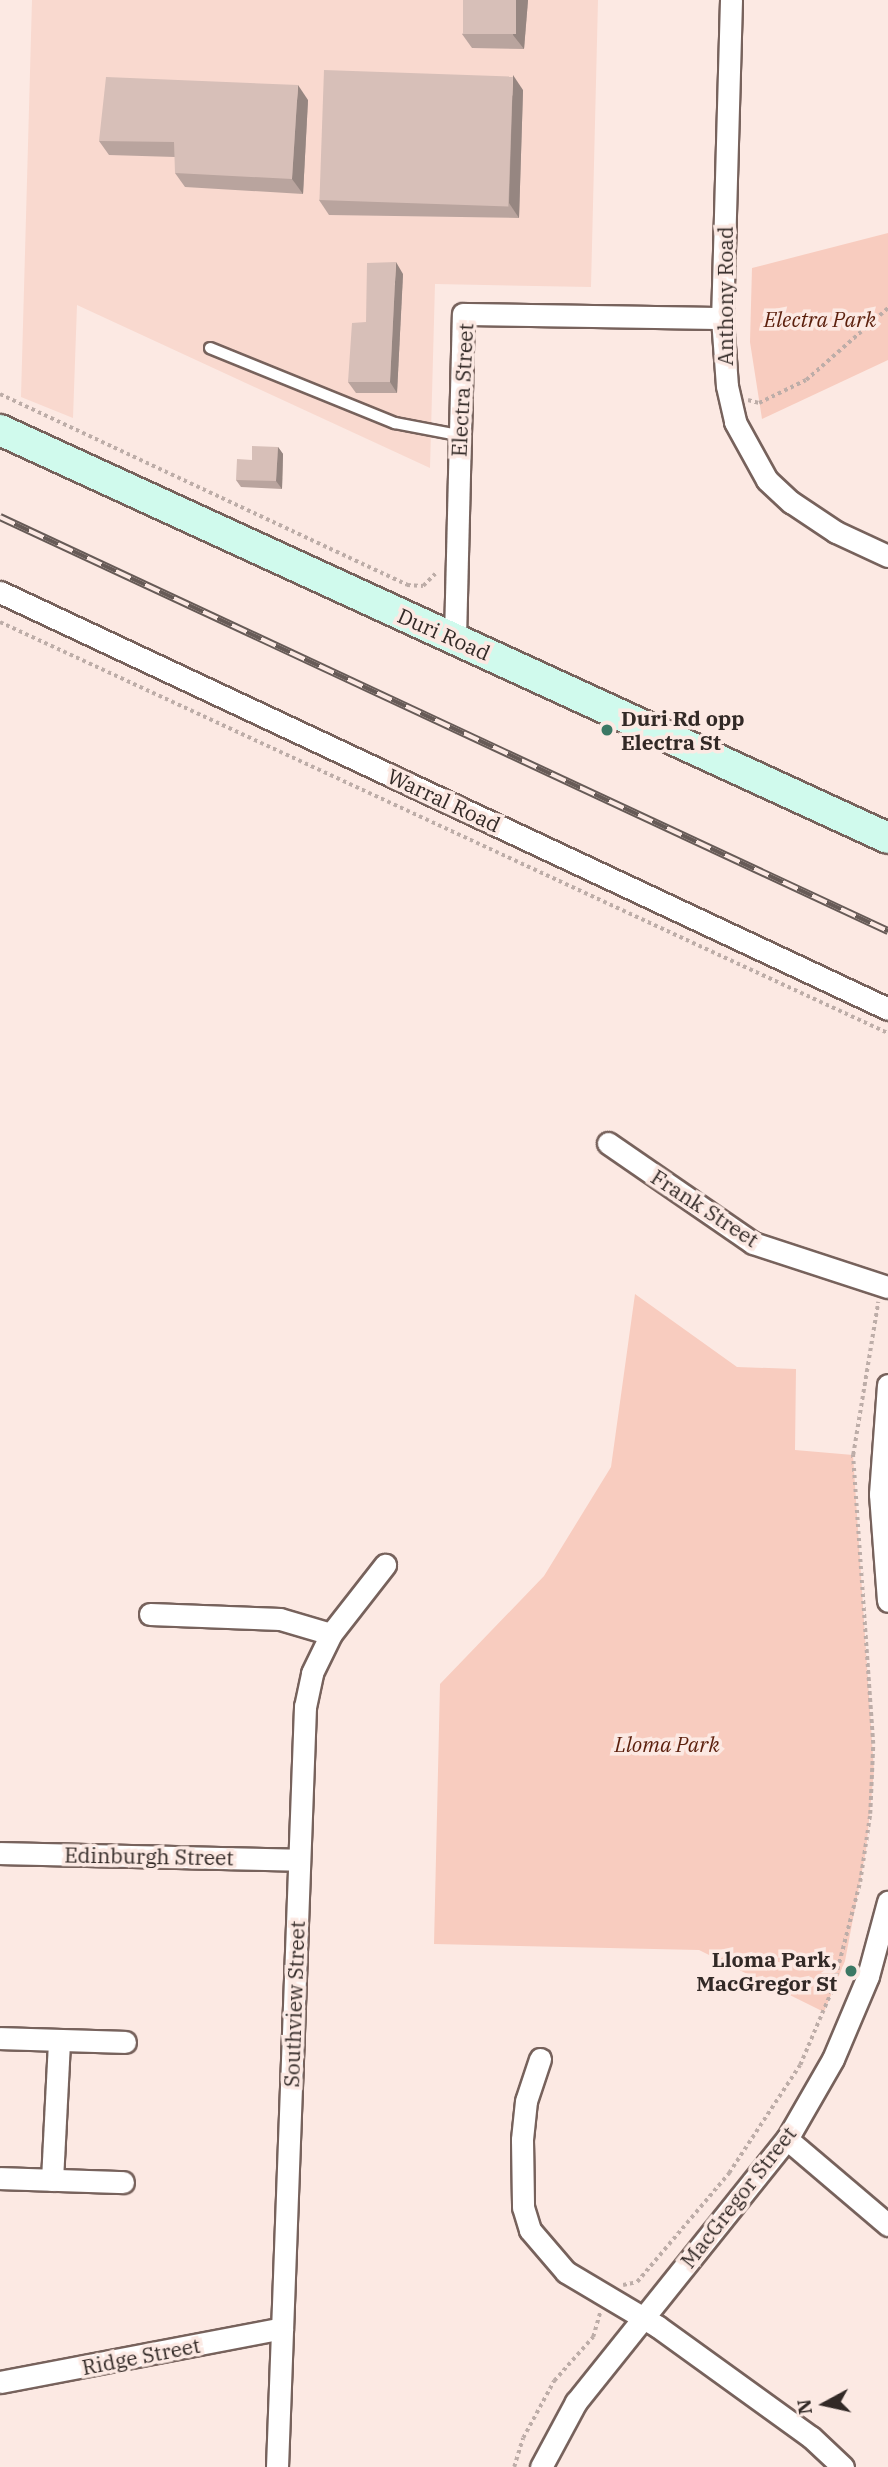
<!DOCTYPE html>
<html>
<head>
<meta charset="utf-8">
<style>
  body { margin:0 }
  #map { position:relative; width:888px; height:2467px; overflow:hidden; background:#fce9e3; font-family:"IBM Plex Serif",serif }
  div>[style] { position:absolute }
  .built>* { inset:0; background:#f9d9cf }
  .green>* { inset:0; background:#f8ccbf }
  .path>* { height:3.5px; margin-top:-1.75px; transform-origin:0; background:repeating-linear-gradient(90deg,#bdada8 0 3.5px,transparent 0 7px) }
  .roads { filter:drop-shadow(2px 0 #77625c) drop-shadow(-2px 0 #77625c) drop-shadow(0 2px #77625c) drop-shadow(0 -2px #77625c) }
  .lane>* { height:10px; margin:-5px; padding:0 5px; transform-origin:5px; border-radius:5px; background:#fff }
  .street>* { height:21px; margin:-10.5px; padding:0 10.5px; transform-origin:10.5px; border-radius:10.5px; background:#fff }
  .secondary>* { height:30px; margin:-15px; padding:0 15px; transform-origin:15px; border-radius:15px; background:#d0faed }
  .rail>* { height:8px; margin-top:-4px; transform-origin:0; background:repeating-linear-gradient(90deg,#fce9e3 0 16px,#675b57 0 32px); box-sizing:border-box; border-block:2px solid #675b57 }
  .wall>* { inset:0; background:#b9a49e }
  .shaded-wall>* { inset:0; background:#968681 }
  .building>* { inset:0; background:#d7bfb8; transform-origin:0 0 }
  .dots>* { width:19px; height:19px; translate:-50% -50%; box-sizing:border-box; border:4px solid #fce9e3; border-radius:50% }
  span { translate:-50% -50%; white-space:nowrap; text-align:center; line-height:1.15; -webkit-text-stroke:7px #fce9e3; paint-order:stroke }
  .street-label { font-size:21px; color:#322926 }
  .park-label { font-size:21px; color:#5b1f0c; font-style:italic }
  .poi-label { font-size:21px; color:#322926; font-weight:700 }
  .left { translate:0 -50%; text-align:left }
  .right { translate:-100% -50%; text-align:right }
  .north { position:absolute; left:790px; top:2369px; width:70px; height:70px; -webkit-text-stroke:5px #fce9e3; paint-order:stroke; rotate:262deg; font-size:19px; font-weight:700; line-height:28px; text-align:center; color:#322926 }
  .north::after { content:''; display:block; margin:auto; width:24px; height:32px; background:#322926; clip-path:polygon(50% 0,100% 100%,50% 72%,0 100%) }
</style>
</head>
<body>
<div id="map">
  <div class="built">
    <div style="clip-path:polygon(32px 0,598px 0,591px 287px,435px 284px,430px 468px,77px 305px,73px 418px,21px 397px)"></div>
  </div>
  <div class="green">
    <div style="clip-path:polygon(888px 233px,888px 360px,762px 419px,750px 342px,752px 268px)"></div>
    <div style="clip-path:polygon(635px 1294px,737px 1367px,796px 1369px,795px 1450px,853px 1455px,874px 1771px,866px 1850px,845px 1961px,824px 2012px,699px 1950px,434px 1944px,440px 1684px,544px 1576px,611px 1467px)"></div>
  </div>
  <div class="path">
    <div style="left:0;top:394px;width:450px;rotate:25.1deg"></div>
    <div style="left:407px;top:585px;width:16px;rotate:4deg"></div>
    <div style="left:423px;top:586px;width:20px;rotate:-45deg"></div>
    <div style="left:748px;top:400px;width:11px;rotate:15deg"></div>
    <div style="left:759px;top:403px;width:52px;rotate:-26.1deg"></div>
    <div style="left:806px;top:380px;width:109px;rotate:-41.3deg"></div>
    <div style="left:0;top:622px;width:979px;rotate:24.84deg"></div>
    <div style="left:623px;top:2285px;width:14px;rotate:-12deg"></div>
    <div style="left:637px;top:2282px;width:143px;rotate:-49.8deg"></div>
    <div style="left:729px;top:2173px;width:129px;rotate:-56.7deg"></div>
    <div style="left:800px;top:2065px;width:82px;rotate:-66.9deg"></div>
    <div style="left:832px;top:1990px;width:112px;rotate:-75.5deg"></div>
    <div style="left:860px;top:1882px;width:69px;rotate:-81.6deg"></div>
    <div style="left:870px;top:1814px;width:70px;rotate:-87.5deg"></div>
    <div style="left:873px;top:1744px;width:290px;rotate:-94deg"></div>
    <div style="left:853px;top:1455px;width:155px;rotate:-80.7deg"></div>
    <div style="left:514px;top:2467px;width:30px;rotate:-73deg"></div>
    <div style="left:523px;top:2438px;width:65px;rotate:-61.5deg"></div>
    <div style="left:554px;top:2381px;width:59px;rotate:-48.4deg"></div>
    <div style="left:593px;top:2337px;width:25px;rotate:-74deg"></div>
  </div>
  <div class="roads">
    <div class="lane">
      <div style="left:210px;top:348px;width:200px;rotate:22.1deg"></div>
      <div style="left:395px;top:423px;width:64px;rotate:10.8deg"></div>
    </div>
    <div class="street">
      <div style="left:731px;top:0;width:318px;rotate:91.6deg"></div>
      <div style="left:722px;top:318px;width:68px;rotate:85.8deg"></div>
      <div style="left:727px;top:386px;width:37px;rotate:77deg"></div>
      <div style="left:735px;top:422px;width:66px;rotate:61.1deg"></div>
      <div style="left:767px;top:480px;width:33px;rotate:43deg"></div>
      <div style="left:791px;top:502px;width:54px;rotate:33.7deg"></div>
      <div style="left:836px;top:532px;width:57px;rotate:24.8deg"></div>
      <div style="left:0;top:592px;width:981px;rotate:25.15deg"></div>
      <div style="left:455px;top:638px;width:324px;rotate:-88.6deg"></div>
      <div style="left:463px;top:314px;width:259px;rotate:0.9deg"></div>
      <div style="left:608px;top:1143px;width:176px;rotate:34.6deg"></div>
      <div style="left:753px;top:1243px;width:142px;rotate:18.1deg"></div>
      <div style="left:888px;top:1385px;width:109px;rotate:94.2deg"></div>
      <div style="left:880px;top:1494px;width:107px;rotate:85.7deg"></div>
      <div style="left:150px;top:1614px;width:130px;rotate:2.2deg"></div>
      <div style="left:280px;top:1619px;width:53px;rotate:16.4deg"></div>
      <div style="left:0;top:1853px;width:299px;rotate:1.3deg"></div>
      <div style="left:0;top:2038px;width:125px;rotate:1.8deg"></div>
      <div style="left:540px;top:2059px;width:44px;rotate:108.4deg"></div>
      <div style="left:526px;top:2101px;width:39px;rotate:96deg"></div>
      <div style="left:522px;top:2140px;width:67px;rotate:89.1deg"></div>
      <div style="left:523px;top:2207px;width:24px;rotate:73deg"></div>
      <div style="left:530px;top:2230px;width:55px;rotate:49.4deg"></div>
      <div style="left:566px;top:2272px;width:106px;rotate:30.7deg"></div>
      <div style="left:657px;top:2326px;width:190px;rotate:35.8deg"></div>
      <div style="left:811px;top:2437px;width:44px;rotate:43.2deg"></div>
      <div style="left:787px;top:2139px;width:133px;rotate:40.4deg"></div>
      <div style="left:0;top:2178px;width:123px;rotate:1.9deg"></div>
      <div style="left:52px;top:2180px;width:140px;rotate:-87.1deg"></div>
      <div style="left:0;top:2382px;width:287px;rotate:-10.8deg"></div>
      <div style="left:277px;top:2467px;width:761px;rotate:-87.89deg"></div>
      <div style="left:305px;top:1707px;width:35px;rotate:-78deg"></div>
      <div style="left:312px;top:1673px;width:43px;rotate:-64deg"></div>
      <div style="left:331px;top:1634px;width:88px;rotate:-52deg"></div>
      <div style="left:541px;top:2467px;width:74px;rotate:-61.7deg"></div>
      <div style="left:576px;top:2402px;width:337px;rotate:-51.3deg"></div>
      <div style="left:787px;top:2139px;width:92px;rotate:-60.1deg"></div>
      <div style="left:833px;top:2059px;width:90px;rotate:-67.1deg"></div>
      <div style="left:868px;top:1976px;width:77px;rotate:-74.9deg"></div>
    </div>
    <div class="secondary">
      <div style="left:0;top:430px;width:977px;rotate:24.68deg"></div>
    </div>
  </div>
  <div class="rail">
    <div style="left:0;top:517px;width:980px;rotate:25deg"></div>
  </div>
  <div class="wall">
    <div style="clip-path:polygon(528px 0,524px 49px,472px 48px,462px 34px)"></div>
    <div style="clip-path:polygon(523px 90px,519px 218px,329px 215px,319px 200px)"></div>
    <div style="clip-path:polygon(308px 100px,303px 194px,185px 187px,175px 173px,175px 157px,109px 155px,99px 141px)"></div>
    <div style="clip-path:polygon(403px 274px,397px 393px,356px 393px,348px 382px,366px 322px)"></div>
    <div style="clip-path:polygon(278px 447px,283px 454px,282px 489px,241px 487px,236px 480px,252px 460px)"></div>
  </div>
  <div class="shaded-wall">
    <div style="clip-path:polygon(516px 0,528px 0,524px 49px,513px 35px)"></div>
    <div style="clip-path:polygon(513px 75px,523px 90px,519px 218px,509px 203px)"></div>
    <div style="clip-path:polygon(298px 85px,308px 100px,303px 194px,292px 179px)"></div>
    <div style="clip-path:polygon(396px 262px,403px 274px,397px 393px,390px 382px)"></div>
    <div style="clip-path:polygon(278px 447px,283px 454px,282px 489px,276px 481px)"></div>
  </div>
  <div class="building">
    <div style="left:463px;top:0;width:53px;height:34px"></div>
    <div style="left:324px;top:70px;width:189px;height:130px;rotate:2deg"></div>
    <div style="clip-path:polygon(106px 77px,298px 85px,292px 179px,175px 173px,174px 142px,99px 141px)"></div>
    <div style="clip-path:polygon(396px 262px,390px 382px,348px 382px,352px 323px,366px 322px,367px 263px)"></div>
    <div style="clip-path:polygon(252px 446px,278px 447px,276px 481px,236px 480px,237px 459px,252px 460px)"></div>
  </div>
  <div class="dots">
    <div style="left:607px;top:730px;background:#3b7864"></div>
    <div style="left:851px;top:1971px;background:#3b7864"></div>
  </div>
  <div class="street-label">
    <span style="left:725px;top:296px;rotate:-90deg">Anthony Road</span>
    <span style="left:462px;top:390px;rotate:-87deg">Electra Street</span>
    <span style="left:444px;top:634px;rotate:24deg">Duri Road</span>
    <span style="left:444px;top:800px;rotate:25deg">Warral Road</span>
    <span style="left:705px;top:1208px;rotate:33deg">Frank Street</span>
    <span style="left:149px;top:1856px;rotate:1deg">Edinburgh Street</span>
    <span style="left:294px;top:2004px;rotate:-88deg">Southview Street</span>
    <span style="left:738px;top:2197px;rotate:-52deg">MacGregor Street</span>
    <span style="left:141px;top:2356px;rotate:-11deg">Ridge Street</span>
  </div>
  <div class="park-label">
    <span style="left:820px;top:319px">Electra Park</span>
    <span style="left:667px;top:1744px">Lloma Park</span>
  </div>
  <div class="poi-label">
    <span class="left" style="left:621px;top:730px">Duri Rd opp<br>Electra St</span>
    <span class="right" style="left:837px;top:1971px">Lloma Park,<br>MacGregor St</span>
  </div>
  <div class="north">N</div>
</div>
</body>
</html>
